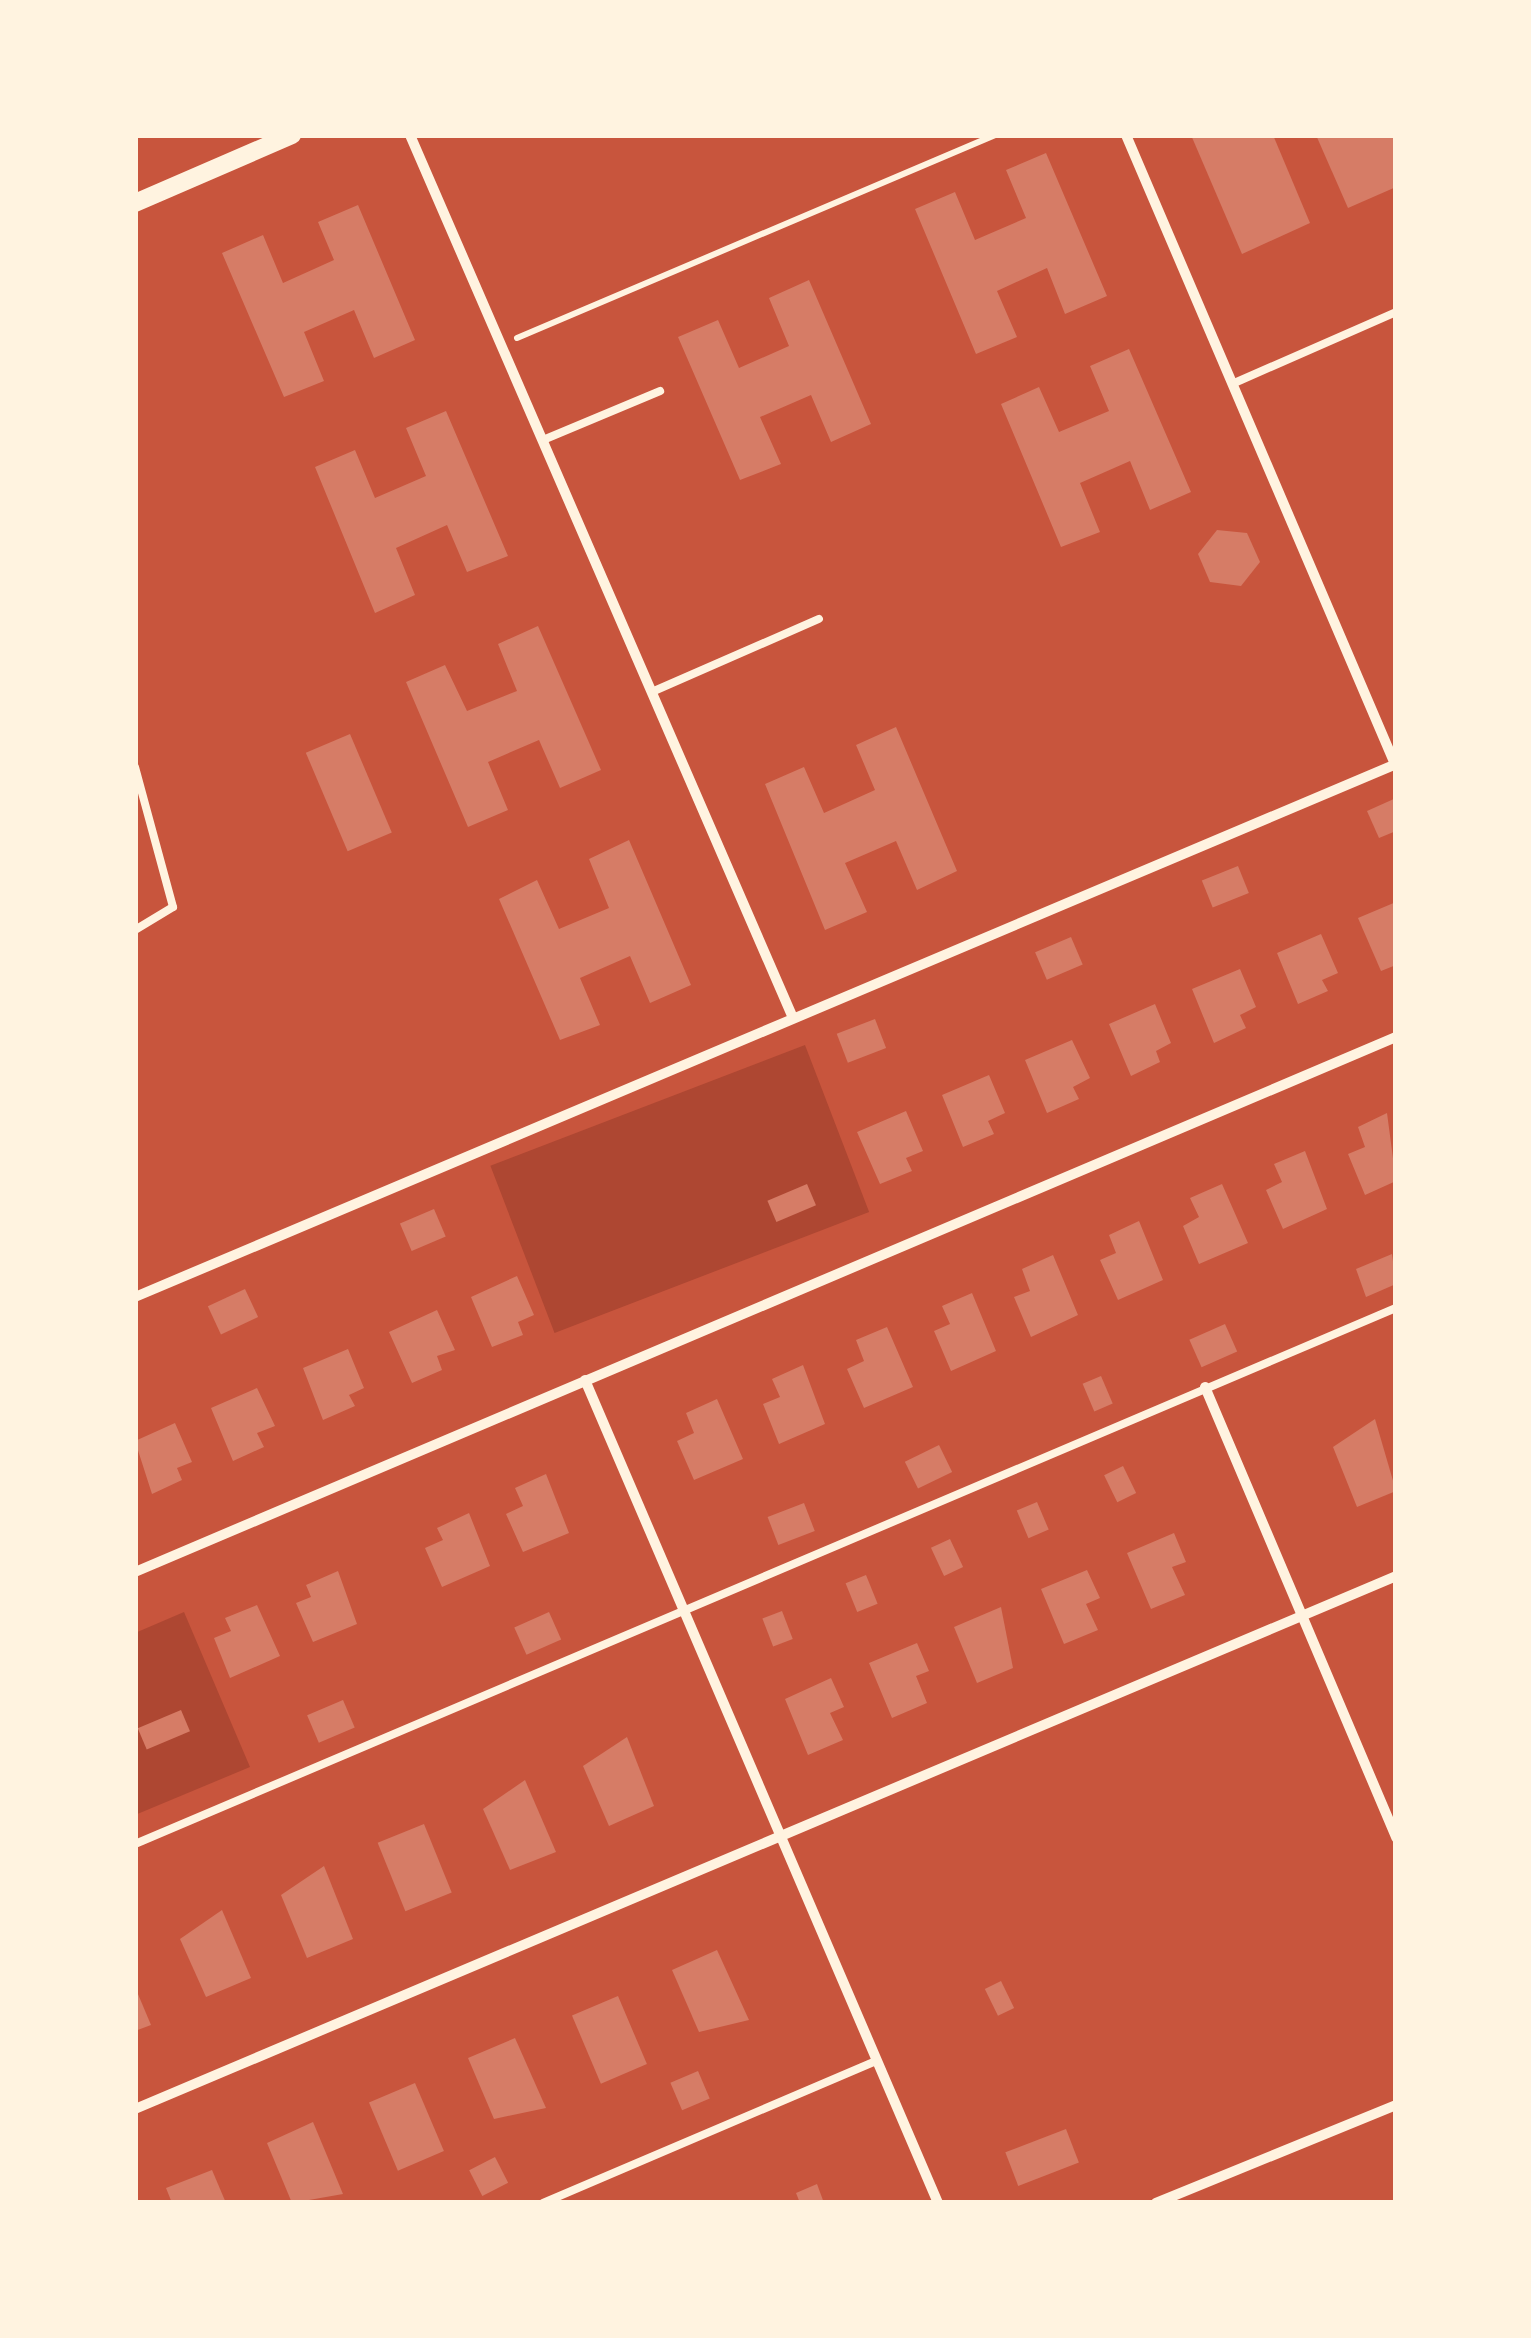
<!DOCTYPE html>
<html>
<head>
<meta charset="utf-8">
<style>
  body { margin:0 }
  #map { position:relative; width:1531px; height:2338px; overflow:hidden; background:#c8553d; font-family:"PT Sans",sans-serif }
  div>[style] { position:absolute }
  .green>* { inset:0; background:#ae4732; transform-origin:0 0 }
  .building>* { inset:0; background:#d67c66; transform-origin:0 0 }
  .path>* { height:6px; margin:-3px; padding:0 3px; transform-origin:3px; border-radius:3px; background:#fff3e0 }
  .service>* { height:8px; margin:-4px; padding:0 4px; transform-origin:4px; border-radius:4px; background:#fff3e0 }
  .minor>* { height:10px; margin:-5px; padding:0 5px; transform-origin:5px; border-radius:5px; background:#fff3e0 }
  .tertiary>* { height:18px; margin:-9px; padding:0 9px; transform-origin:9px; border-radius:9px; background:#fff3e0 }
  span { translate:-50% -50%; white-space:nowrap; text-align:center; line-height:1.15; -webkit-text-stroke:10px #fff3e0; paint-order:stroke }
  .frame { position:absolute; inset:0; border:138px solid #fff3e0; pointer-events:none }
</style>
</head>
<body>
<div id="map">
  <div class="green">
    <div style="left:805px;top:1045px;width:179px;height:337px;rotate:69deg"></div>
    <div style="clip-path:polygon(184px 1612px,250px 1767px,135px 1815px,135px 1633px)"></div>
  </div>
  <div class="building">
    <div style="clip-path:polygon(1191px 135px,1273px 135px,1310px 223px,1242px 254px)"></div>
    <div style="clip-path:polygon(1316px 135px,1396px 135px,1396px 187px,1348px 208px)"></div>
    <div style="clip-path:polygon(1046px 153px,1107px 296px,1065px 314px,1047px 268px,997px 291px,1017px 337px,976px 354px,915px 209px,955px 192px,975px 240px,1026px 218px,1006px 170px)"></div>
    <div style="clip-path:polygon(358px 205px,415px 340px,374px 358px,354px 310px,304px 332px,324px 381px,284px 397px,222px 253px,263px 235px,283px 283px,334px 260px,318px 222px)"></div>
    <div style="clip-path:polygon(809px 280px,871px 424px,831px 442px,811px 395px,760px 417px,781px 464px,740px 480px,678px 337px,718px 320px,739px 368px,789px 346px,769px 298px)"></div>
    <div style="clip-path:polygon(1129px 349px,1191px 492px,1150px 510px,1130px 461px,1080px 483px,1100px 532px,1061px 547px,1001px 404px,1039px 387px,1059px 432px,1109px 411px,1090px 366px)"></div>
    <div style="clip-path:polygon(446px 411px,508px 556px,467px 572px,447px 525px,396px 548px,415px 595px,375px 613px,315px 467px,355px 450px,375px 498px,426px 476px,406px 428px)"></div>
    <div style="clip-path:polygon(1217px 530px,1247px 533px,1260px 562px,1241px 586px,1210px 582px,1198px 554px)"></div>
    <div style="clip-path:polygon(538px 626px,601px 770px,560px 788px,539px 740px,488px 762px,508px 810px,468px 827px,406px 682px,445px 665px,467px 711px,517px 691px,498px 644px)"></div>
    <div style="clip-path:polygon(896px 727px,957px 871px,917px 890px,896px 841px,845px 863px,867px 912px,825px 930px,765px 784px,804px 767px,824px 813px,875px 790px,856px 745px)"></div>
    <div style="left:350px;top:734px;width:107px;height:48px;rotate:67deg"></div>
    <div style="clip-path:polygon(1396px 798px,1396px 831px,1379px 838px,1367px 811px)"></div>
    <div style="clip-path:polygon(629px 840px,691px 985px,650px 1003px,630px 956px,580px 978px,600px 1025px,560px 1040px,499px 899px,537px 880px,559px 929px,609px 908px,589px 859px)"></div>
    <div style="left:1238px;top:866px;width:29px;height:39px;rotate:68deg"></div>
    <div style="clip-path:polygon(1396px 902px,1396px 965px,1381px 971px,1358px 918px)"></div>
    <div style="clip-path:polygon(1321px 934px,1338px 973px,1322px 980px,1328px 991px,1298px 1004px,1277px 953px)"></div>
    <div style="left:1071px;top:937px;width:30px;height:39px;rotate:67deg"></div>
    <div style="clip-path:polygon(1240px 969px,1256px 1007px,1240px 1015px,1246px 1028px,1214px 1043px,1192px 989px)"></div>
    <div style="clip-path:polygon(1155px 1004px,1171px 1043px,1156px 1051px,1160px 1062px,1131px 1076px,1109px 1024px)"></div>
    <div style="left:875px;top:1019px;width:31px;height:41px;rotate:69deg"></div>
    <div style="clip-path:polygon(1072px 1040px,1090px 1078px,1073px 1087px,1079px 1099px,1047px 1113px,1025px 1060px)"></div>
    <div style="clip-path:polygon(989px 1075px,1005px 1113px,988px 1121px,994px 1134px,963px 1147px,942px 1095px)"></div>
    <div style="clip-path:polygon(906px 1111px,923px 1151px,906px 1158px,912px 1171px,880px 1184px,857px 1132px)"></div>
    <div style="clip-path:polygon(1387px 1113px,1396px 1181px,1365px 1195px,1348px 1154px,1365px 1147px,1358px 1127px)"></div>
    <div style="clip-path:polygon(1305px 1151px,1327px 1209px,1283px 1229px,1266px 1190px,1282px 1182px,1274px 1164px)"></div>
    <div style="left:807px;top:1184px;width:23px;height:43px;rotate:67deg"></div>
    <div style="clip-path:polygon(1222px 1184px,1248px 1243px,1199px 1264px,1183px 1226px,1199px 1217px,1190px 1198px)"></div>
    <div style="left:434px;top:1209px;width:30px;height:37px;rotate:67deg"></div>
    <div style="clip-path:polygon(1139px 1221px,1163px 1280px,1118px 1300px,1100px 1260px,1116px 1253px,1109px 1235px)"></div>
    <div style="clip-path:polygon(1392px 1254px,1396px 1284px,1366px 1297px,1356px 1269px)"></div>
    <div style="clip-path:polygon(1053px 1255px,1078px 1315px,1031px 1337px,1014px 1297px,1030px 1291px,1022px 1269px)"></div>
    <div style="clip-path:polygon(517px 1276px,534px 1315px,518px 1322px,523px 1335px,492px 1347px,471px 1297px)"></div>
    <div style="left:245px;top:1289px;width:31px;height:41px;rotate:65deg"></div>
    <div style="clip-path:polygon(972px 1293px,996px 1351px,951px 1371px,934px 1331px,950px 1324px,942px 1306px)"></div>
    <div style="clip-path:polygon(437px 1310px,455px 1350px,437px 1356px,442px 1370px,412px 1383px,389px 1332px)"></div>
    <div style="left:1225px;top:1324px;width:30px;height:39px;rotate:66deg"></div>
    <div style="clip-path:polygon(887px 1327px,913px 1387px,864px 1408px,847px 1369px,864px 1361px,856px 1340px)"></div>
    <div style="clip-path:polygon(348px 1349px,364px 1388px,349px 1395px,355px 1406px,323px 1420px,303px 1368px)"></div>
    <div style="clip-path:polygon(803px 1365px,825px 1424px,779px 1444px,763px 1404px,780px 1397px,772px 1379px)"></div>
    <div style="left:1101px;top:1376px;width:30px;height:20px;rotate:67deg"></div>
    <div style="clip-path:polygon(257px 1388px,275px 1426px,257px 1433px,264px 1447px,233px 1461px,211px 1408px)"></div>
    <div style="clip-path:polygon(717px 1399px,743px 1459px,694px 1480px,677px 1441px,694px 1433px,686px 1413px)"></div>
    <div style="clip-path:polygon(1375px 1419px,1396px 1491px,1357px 1507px,1333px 1447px)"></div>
    <div style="clip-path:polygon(175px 1423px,192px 1462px,177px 1468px,182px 1480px,152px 1494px,135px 1441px)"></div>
    <div style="left:939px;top:1445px;width:30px;height:38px;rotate:64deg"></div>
    <div style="left:1123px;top:1466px;width:30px;height:21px;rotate:64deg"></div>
    <div style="clip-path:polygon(546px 1474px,569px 1533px,523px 1552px,506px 1514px,523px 1506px,515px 1488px)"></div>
    <div style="left:1037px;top:1502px;width:30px;height:22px;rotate:67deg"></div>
    <div style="left:804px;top:1503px;width:30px;height:39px;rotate:69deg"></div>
    <div style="clip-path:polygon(469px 1513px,490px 1566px,442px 1587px,425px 1548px,443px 1540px,437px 1528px)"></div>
    <div style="clip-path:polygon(1174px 1533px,1186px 1562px,1172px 1567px,1185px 1595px,1151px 1609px,1127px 1553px)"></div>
    <div style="left:950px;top:1539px;width:31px;height:21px;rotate:65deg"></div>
    <div style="clip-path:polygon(1087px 1570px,1100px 1598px,1086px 1604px,1098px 1630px,1064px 1644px,1041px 1589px)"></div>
    <div style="clip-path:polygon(338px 1571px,357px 1624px,313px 1642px,296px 1603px,311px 1597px,306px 1585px)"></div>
    <div style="left:866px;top:1575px;width:31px;height:22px;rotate:68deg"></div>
    <div style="clip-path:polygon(257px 1605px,280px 1656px,230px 1678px,214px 1638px,231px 1631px,225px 1618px)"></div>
    <div style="clip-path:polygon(1001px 1607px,1013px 1668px,977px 1683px,954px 1627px)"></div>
    <div style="left:782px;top:1611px;width:30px;height:21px;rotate:69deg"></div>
    <div style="left:549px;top:1612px;width:30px;height:38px;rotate:66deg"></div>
    <div style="clip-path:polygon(917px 1643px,929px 1671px,916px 1676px,927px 1703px,892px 1718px,869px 1663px)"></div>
    <div style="clip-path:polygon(831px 1678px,844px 1707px,830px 1713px,843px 1740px,808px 1755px,785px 1699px)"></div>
    <div style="left:343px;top:1700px;width:30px;height:39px;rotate:67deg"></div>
    <div style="left:181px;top:1710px;width:23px;height:47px;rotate:67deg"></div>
    <div style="clip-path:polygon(627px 1737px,654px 1806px,609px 1826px,583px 1766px)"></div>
    <div style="clip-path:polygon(525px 1780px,556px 1852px,510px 1870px,483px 1809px)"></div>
    <div style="left:424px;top:1824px;width:74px;height:50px;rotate:68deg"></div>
    <div style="clip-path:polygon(324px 1866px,353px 1939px,307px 1958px,281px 1895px)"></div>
    <div style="clip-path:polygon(222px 1910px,251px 1978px,206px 1997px,180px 1939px)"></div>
    <div style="clip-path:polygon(717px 1950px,749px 2020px,699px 2032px,672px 1970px)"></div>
    <div style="left:1001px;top:1981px;width:30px;height:18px;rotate:64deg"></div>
    <div style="clip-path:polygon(135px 1987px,151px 2025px,135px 2031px)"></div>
    <div style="left:618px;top:1996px;width:74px;height:50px;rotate:67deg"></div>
    <div style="clip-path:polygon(515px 2038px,546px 2108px,494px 2119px,468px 2058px)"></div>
    <div style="left:698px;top:2071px;width:30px;height:30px;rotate:67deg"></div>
    <div style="left:415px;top:2083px;width:74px;height:50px;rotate:67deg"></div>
    <div style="clip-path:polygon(313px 2122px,343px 2194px,292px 2203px,267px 2143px)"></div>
    <div style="left:1066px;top:2129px;width:36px;height:65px;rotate:69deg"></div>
    <div style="left:495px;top:2157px;width:29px;height:29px;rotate:63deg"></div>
    <div style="clip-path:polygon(212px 2170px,226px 2203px,172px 2203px,166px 2188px)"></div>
    <div style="clip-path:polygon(817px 2184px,824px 2203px,800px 2203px,796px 2193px)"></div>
  </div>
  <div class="path">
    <div style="left:517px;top:338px;width:519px;rotate:-23.01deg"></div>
  </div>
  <div class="service">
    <div style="left:1232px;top:384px;width:179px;rotate:-23.7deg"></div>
    <div style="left:543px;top:440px;width:127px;rotate:-22.7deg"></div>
    <div style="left:654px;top:691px;width:180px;rotate:-23.6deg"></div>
    <div style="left:135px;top:767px;width:145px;rotate:74.8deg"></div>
    <div style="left:173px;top:907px;width:44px;rotate:148.8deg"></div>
    <div style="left:135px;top:1844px;width:1370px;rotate:-23.03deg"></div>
    <div style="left:543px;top:2203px;width:362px;rotate:-23.1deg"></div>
  </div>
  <div class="minor">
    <div style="left:410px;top:135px;width:962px;rotate:66.55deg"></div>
    <div style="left:1126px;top:135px;width:684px;rotate:66.85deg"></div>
    <div style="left:135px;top:1297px;width:1369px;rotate:-22.91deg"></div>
    <div style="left:585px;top:1380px;width:896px;rotate:66.78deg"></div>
    <div style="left:1205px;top:1387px;width:490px;rotate:67deg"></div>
    <div style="left:135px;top:1572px;width:1370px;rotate:-22.99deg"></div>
    <div style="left:135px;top:2109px;width:1369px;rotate:-22.91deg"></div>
    <div style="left:1156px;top:2203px;width:259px;rotate:-22.2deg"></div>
  </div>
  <div class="tertiary">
    <div style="left:135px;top:203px;width:171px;rotate:-23.4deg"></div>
  </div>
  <div class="frame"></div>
</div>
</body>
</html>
